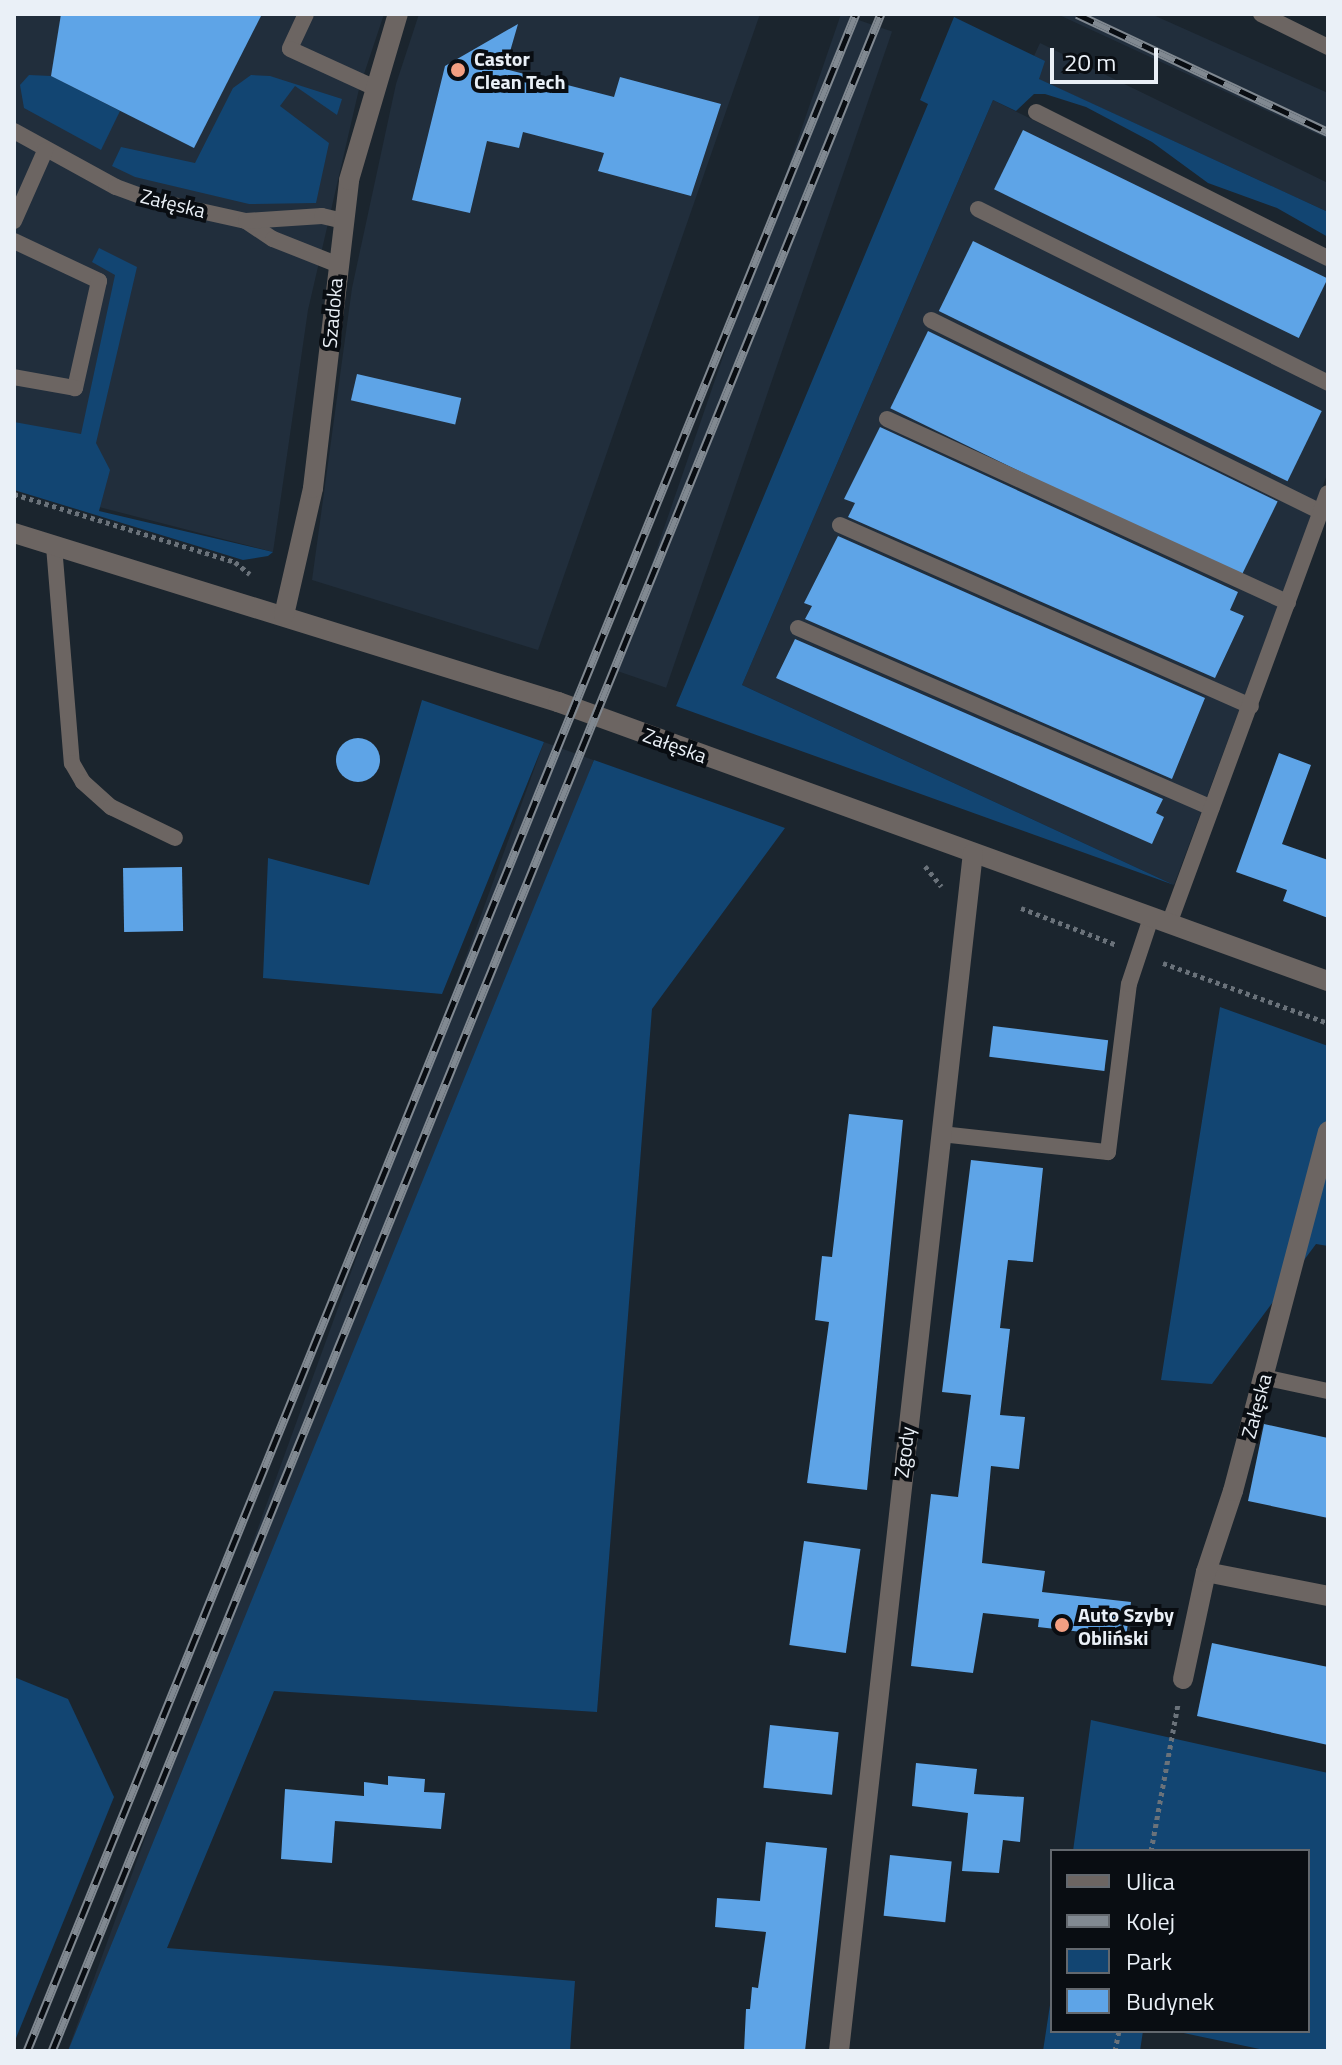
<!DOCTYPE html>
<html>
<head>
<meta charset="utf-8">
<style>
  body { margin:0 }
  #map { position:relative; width:1342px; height:2065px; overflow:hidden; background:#1b252e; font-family:"Titillium Web",sans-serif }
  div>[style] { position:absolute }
  .built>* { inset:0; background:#212e3c; transform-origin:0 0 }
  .green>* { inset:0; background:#124572 }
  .building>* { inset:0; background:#5ea4e7; transform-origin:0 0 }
  .round { border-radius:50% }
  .path>* { height:5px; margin-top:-2.5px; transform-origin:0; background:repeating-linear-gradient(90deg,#6a727a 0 4px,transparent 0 8px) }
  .service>* { height:16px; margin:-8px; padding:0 8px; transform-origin:8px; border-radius:8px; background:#6c6562 }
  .minor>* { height:20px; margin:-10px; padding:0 10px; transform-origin:10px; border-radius:10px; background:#6c6562 }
  .rail>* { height:9px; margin-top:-4.5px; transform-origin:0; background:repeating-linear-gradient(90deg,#090d12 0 18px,#818991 0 36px); box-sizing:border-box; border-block:2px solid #818991 }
  .dots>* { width:22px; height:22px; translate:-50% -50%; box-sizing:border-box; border:4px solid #090d12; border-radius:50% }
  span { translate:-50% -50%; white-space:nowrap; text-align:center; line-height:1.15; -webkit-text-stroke:8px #090d12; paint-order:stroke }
  .poi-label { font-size:20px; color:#eaf0f7; font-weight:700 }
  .left { translate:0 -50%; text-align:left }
  .street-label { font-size:20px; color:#eaf0f7 }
  .frame { position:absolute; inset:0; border:16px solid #eaf0f7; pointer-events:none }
  .legend { position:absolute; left:1050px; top:1849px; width:260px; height:184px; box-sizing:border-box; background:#090d12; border:2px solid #63686e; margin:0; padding:10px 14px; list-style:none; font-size:24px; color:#eaf0f7 }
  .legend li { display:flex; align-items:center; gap:16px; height:40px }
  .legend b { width:40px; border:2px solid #63686e }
  .scale { position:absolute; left:1050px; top:48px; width:108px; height:36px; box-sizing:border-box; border:4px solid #eaf0f7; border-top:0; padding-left:10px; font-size:24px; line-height:28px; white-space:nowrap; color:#eaf0f7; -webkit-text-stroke:6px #090d12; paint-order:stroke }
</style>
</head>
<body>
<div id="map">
  <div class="built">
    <div style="clip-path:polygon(14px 14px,384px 14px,359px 89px,308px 310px,273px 552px,14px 485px)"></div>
    <div style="clip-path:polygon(419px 14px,760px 14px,538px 650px,312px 580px,352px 288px,396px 84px)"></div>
    <div style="left:841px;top:14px;width:54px;height:694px;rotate:19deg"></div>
    <div style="clip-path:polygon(1057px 14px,1151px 14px,1328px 93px,1328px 139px)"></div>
    <div style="clip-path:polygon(1040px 43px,1328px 183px,1328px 212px,1038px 79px,1044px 61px,1034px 56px)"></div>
    <div style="clip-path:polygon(993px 100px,1328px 266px,1328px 472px,1174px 885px,742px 685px)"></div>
    <div style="left:544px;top:742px;width:53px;height:1412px;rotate:20deg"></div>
  </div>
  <div class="green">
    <div style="clip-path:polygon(954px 17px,1045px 61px,1039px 79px,1328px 212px,1328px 237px,1277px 208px,1208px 183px,1152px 142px,1086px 107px,1045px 94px,1034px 94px,1016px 111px,993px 100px,742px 685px,1174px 885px,676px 706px,928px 104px,920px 100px)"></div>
    <div style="clip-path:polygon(29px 75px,51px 76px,120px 111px,101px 150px,24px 108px,20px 85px)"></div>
    <div style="clip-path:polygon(251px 75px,270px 76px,342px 99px,337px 115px,295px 86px,280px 106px,329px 143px,316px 203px,249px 204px,135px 177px,112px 166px,121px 147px,195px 163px,233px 88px)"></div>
    <div style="clip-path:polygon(99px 248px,137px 267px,96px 443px,110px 470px,99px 511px,273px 552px,268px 556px,243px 560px,14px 490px,14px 422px,81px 434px,115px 275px,92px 262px)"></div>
    <div style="clip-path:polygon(422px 700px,544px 742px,442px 994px,263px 978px,268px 858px,369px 885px)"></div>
    <div style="clip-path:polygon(594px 760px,785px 828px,652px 1009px,597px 1712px,274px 1691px,167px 1948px,575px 1981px,570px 2051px,68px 2051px)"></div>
    <div style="clip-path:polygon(1220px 1007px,1328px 1046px,1328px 1246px,1316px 1244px,1212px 1384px,1161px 1380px)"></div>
    <div style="clip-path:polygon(14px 1677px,68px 1699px,114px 1797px,14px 2043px)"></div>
    <div style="clip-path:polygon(1091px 1720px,1328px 1773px,1328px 2051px,1269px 2051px,1174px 2031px,1308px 2031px,1308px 1851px,1073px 1851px)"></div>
    <div style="clip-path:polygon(1052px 1992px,1052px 2031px,1143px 2031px,1140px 2051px,1043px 2051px)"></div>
  </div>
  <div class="building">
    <div style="clip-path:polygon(61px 14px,262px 14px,194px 148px,51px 76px)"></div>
    <div style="clip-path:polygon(518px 24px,505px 69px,614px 97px,620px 77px,721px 104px,691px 196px,598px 171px,604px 153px,523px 132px,519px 148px,487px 141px,470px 213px,412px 200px,445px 66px)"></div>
    <div style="left:1023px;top:130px;width:339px;height:66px;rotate:26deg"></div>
    <div style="left:973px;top:241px;width:388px;height:78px;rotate:26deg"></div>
    <div style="left:928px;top:331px;width:389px;height:86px;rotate:26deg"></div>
    <div style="left:357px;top:374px;width:107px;height:27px;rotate:13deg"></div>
    <div style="clip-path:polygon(880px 427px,1238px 592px,1230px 610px,1244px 616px,1215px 678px,848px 517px,855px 503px,844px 499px)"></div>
    <div style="clip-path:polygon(838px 536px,1205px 698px,1172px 779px,805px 619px,812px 606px,804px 603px)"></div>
    <div style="clip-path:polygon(795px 639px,1163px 799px,1156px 813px,1164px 817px,1152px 844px,776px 678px)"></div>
    <div class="round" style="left:336px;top:738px;width:44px;height:44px"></div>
    <div style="clip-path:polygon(1279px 753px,1311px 765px,1282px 844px,1328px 860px,1328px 918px,1283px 901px,1287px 890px,1236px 872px)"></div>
    <div style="left:182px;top:867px;width:64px;height:59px;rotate:89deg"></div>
    <div style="left:993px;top:1026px;width:116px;height:31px;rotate:7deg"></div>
    <div style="clip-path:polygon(849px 1114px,903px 1120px,867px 1490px,807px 1483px,829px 1322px,815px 1320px,822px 1256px,832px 1257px)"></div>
    <div style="clip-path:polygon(971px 1160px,1043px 1168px,1033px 1262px,1008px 1260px,1000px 1328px,1010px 1329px,1000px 1415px,1025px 1417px,1019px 1469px,991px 1466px,982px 1563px,1045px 1571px,1042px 1592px,1131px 1602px,1126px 1637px,1038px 1627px,1039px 1619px,983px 1613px,973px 1673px,911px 1666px,931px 1494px,958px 1497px,971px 1395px,942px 1392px)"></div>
    <div style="clip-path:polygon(1264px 1424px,1328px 1438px,1328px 1518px,1248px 1501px)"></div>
    <div style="left:804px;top:1541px;width:57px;height:105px;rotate:8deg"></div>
    <div style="clip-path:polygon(1212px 1643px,1328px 1667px,1328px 1745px,1197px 1716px)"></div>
    <div style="left:770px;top:1725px;width:69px;height:63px;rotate:6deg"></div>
    <div style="clip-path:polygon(916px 1763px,977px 1769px,974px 1794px,1024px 1797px,1020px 1842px,1003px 1840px,999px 1873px,962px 1871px,968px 1813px,912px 1806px)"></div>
    <div style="clip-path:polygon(388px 1776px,425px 1779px,424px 1792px,445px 1793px,441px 1829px,335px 1821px,332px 1863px,281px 1859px,285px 1789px,364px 1796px,364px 1782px,388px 1785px)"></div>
    <div style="clip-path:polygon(766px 1842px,827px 1848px,805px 2051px,744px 2051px,746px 2009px,750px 2009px,752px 1987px,758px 1988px,766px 1932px,715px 1927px,717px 1898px,760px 1901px)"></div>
    <div style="left:890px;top:1855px;width:62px;height:61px;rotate:6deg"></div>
  </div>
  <div class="path">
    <div style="left:14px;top:494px;width:231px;rotate:17.1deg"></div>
    <div style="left:235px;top:562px;width:19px;rotate:39deg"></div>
    <div style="left:925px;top:866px;width:26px;rotate:51deg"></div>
    <div style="left:1021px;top:908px;width:103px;rotate:21.1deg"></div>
    <div style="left:1163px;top:963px;width:176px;rotate:20deg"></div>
    <div style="left:1151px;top:1851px;width:149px;rotate:-79.6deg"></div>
    <div style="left:1115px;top:2051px;width:20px;rotate:-79deg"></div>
  </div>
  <div class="service">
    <div style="left:306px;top:14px;width:38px;rotate:115deg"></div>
    <div style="left:290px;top:49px;width:94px;rotate:24.6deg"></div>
    <div style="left:1261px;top:14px;width:75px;rotate:26.2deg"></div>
    <div style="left:1036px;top:112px;width:326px;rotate:26.6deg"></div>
    <div style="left:14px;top:131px;width:116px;rotate:28.8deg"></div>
    <div style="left:116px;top:187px;width:37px;rotate:20deg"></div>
    <div style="left:151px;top:200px;width:97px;rotate:12.5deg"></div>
    <div style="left:246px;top:221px;width:32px;rotate:34deg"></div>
    <div style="left:273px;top:239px;width:68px;rotate:21.6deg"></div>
    <div style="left:978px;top:209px;width:391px;rotate:26.4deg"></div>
    <div style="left:14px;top:221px;width:77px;rotate:-66.1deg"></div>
    <div style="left:246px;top:221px;width:76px;rotate:-3.8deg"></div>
    <div style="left:322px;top:216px;width:22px;rotate:13deg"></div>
    <div style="left:14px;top:241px;width:94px;rotate:25.2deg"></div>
    <div style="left:99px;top:281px;width:110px;rotate:102.6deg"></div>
    <div style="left:75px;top:388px;width:62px;rotate:-169.8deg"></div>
    <div style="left:931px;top:320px;width:435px;rotate:26.2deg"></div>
    <div style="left:887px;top:419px;width:441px;rotate:24.6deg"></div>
    <div style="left:840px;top:525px;width:449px;rotate:23.8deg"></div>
    <div style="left:54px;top:546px;width:218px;rotate:85.3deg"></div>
    <div style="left:72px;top:763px;width:22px;rotate:60deg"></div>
    <div style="left:83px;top:782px;width:38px;rotate:42deg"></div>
    <div style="left:111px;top:807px;width:71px;rotate:25.8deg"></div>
    <div style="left:798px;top:628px;width:451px;rotate:23.5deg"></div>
    <div style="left:1169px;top:924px;width:459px;rotate:-69.8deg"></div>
    <div style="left:941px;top:1134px;width:168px;rotate:6.2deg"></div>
    <div style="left:1108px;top:1152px;width:169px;rotate:-82.9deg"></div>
    <div style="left:1129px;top:984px;width:70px;rotate:-71.6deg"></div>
    <div style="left:1263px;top:1377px;width:66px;rotate:12.2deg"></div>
  </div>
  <div class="minor">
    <div style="left:14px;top:533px;width:570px;rotate:17.26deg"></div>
    <div style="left:558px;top:702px;width:819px;rotate:19.92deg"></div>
    <div style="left:284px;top:615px;width:130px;rotate:-77.1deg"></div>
    <div style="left:313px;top:488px;width:310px;rotate:-83.3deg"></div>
    <div style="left:349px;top:180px;width:173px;rotate:-73.6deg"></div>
    <div style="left:1206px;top:1572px;width:124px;rotate:11.1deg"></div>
    <div style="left:1183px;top:1679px;width:109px;rotate:-77.9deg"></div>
    <div style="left:1206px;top:1572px;width:85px;rotate:-71.6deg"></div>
    <div style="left:1233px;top:1491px;width:372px;rotate:-75.2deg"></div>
    <div style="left:839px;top:2051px;width:1205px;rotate:-83.62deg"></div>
  </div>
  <div class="rail">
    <div style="left:1077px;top:14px;width:277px;rotate:25.2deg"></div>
    <div style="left:27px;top:2051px;width:2199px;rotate:-67.86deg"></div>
    <div style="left:52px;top:2051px;width:2199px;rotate:-67.86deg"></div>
  </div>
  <div class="dots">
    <div style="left:458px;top:70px;background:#f39f82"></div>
    <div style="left:1062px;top:1625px;background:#f39f82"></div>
  </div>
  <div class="poi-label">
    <span class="left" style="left:474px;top:70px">Castor<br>Clean Tech</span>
    <span class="left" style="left:1078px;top:1626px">Auto Szyby<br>Obliński</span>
  </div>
  <div class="street-label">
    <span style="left:173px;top:203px;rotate:14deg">Załęska</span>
    <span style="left:332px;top:313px;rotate:-85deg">Szadoka</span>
    <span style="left:675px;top:745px;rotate:20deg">Załęska</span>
    <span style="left:1256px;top:1406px;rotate:-75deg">Załęska</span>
    <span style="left:904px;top:1452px;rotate:-83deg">Zgody</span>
  </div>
  <div class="frame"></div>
  <ul class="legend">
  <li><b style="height:10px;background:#6c6562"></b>Ulica</li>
  <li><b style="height:10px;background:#818991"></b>Kolej</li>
  <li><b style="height:22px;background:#124572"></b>Park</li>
  <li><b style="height:22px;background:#5ea4e7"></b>Budynek</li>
  </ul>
  <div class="scale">20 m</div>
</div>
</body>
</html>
